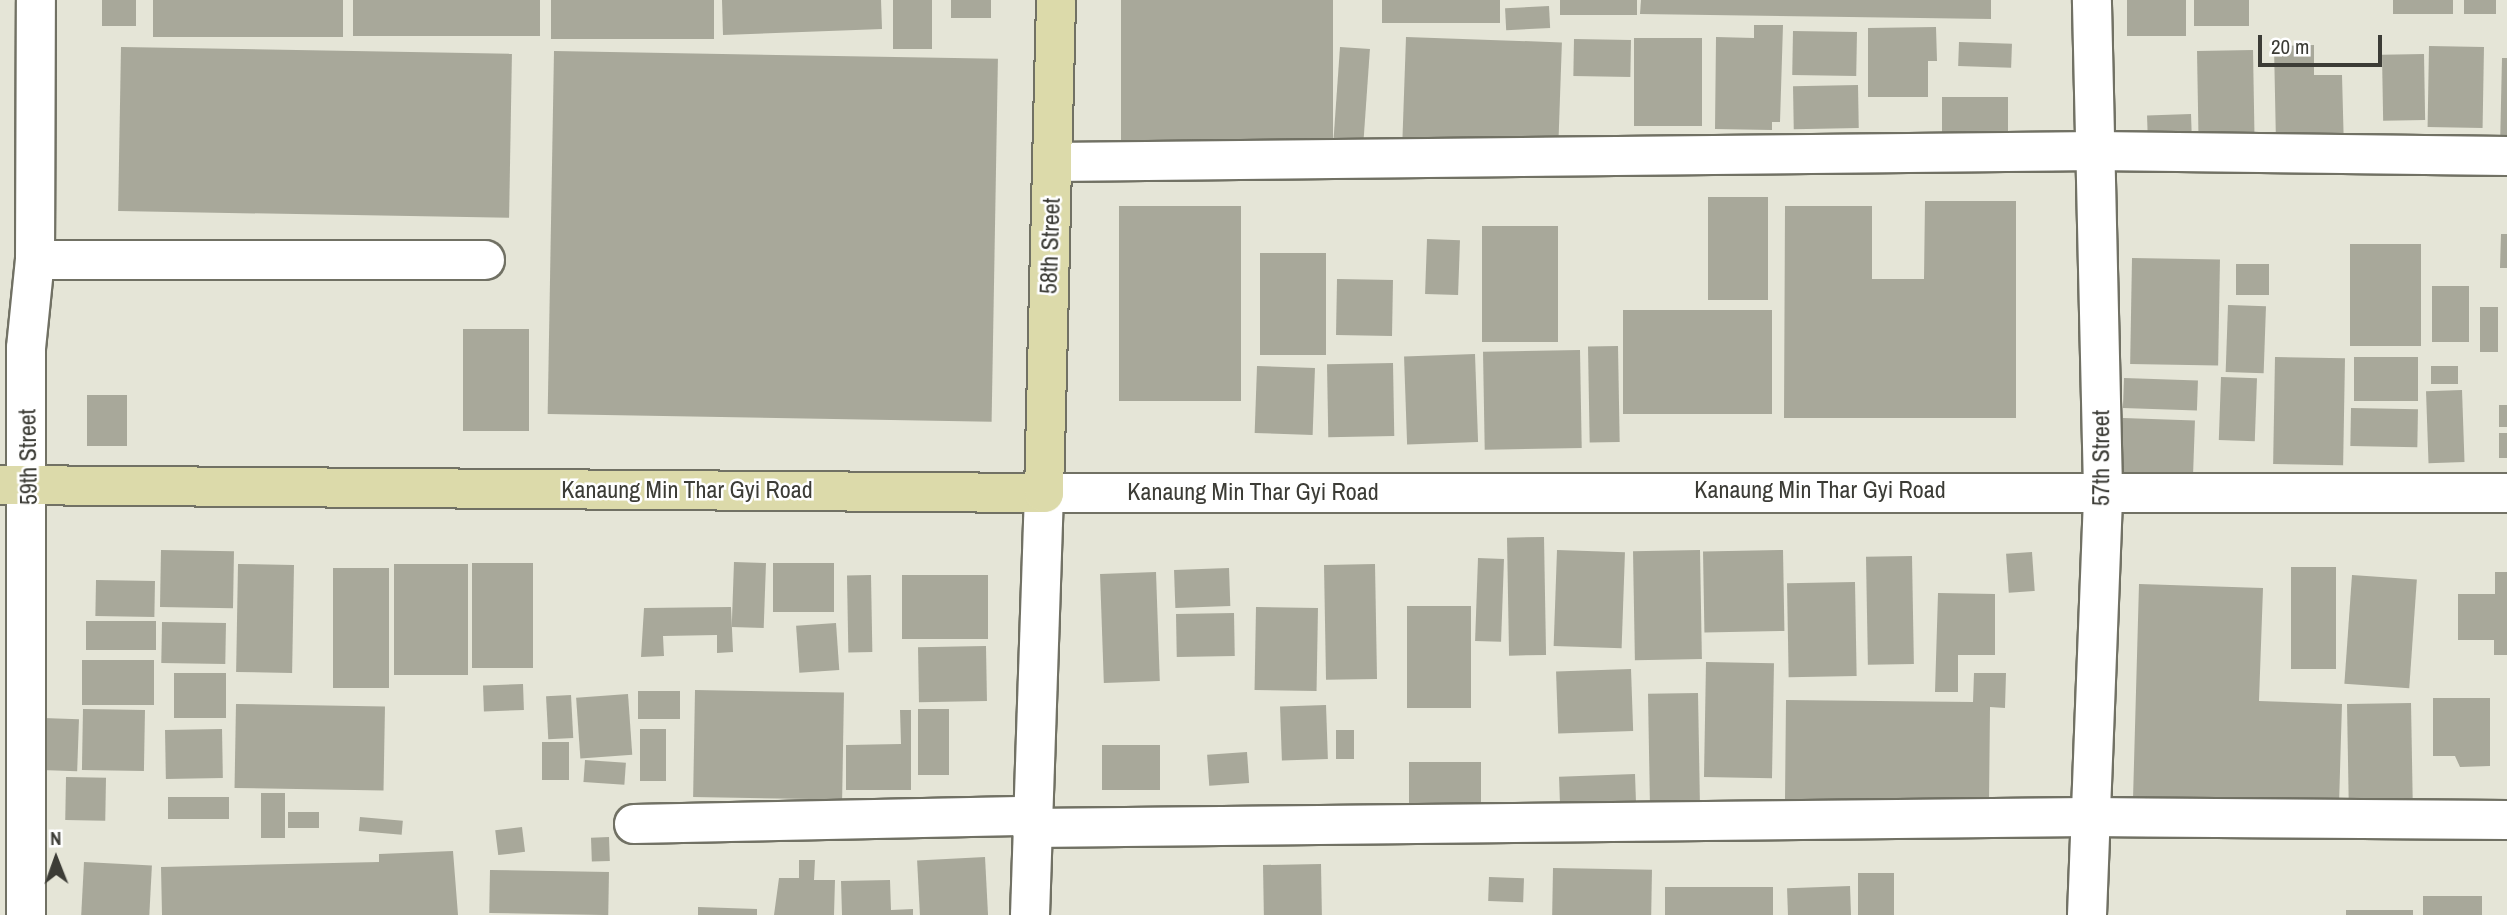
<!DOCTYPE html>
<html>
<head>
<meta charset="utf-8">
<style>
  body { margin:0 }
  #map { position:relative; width:2507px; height:915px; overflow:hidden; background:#e5e5d7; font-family:"Archivo Narrow",sans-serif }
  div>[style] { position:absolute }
  .building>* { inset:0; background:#a8a89a; transform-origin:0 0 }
  .roads { filter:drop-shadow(2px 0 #717164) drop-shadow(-2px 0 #717164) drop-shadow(0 2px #717164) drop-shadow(0 -2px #717164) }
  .minor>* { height:38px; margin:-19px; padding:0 19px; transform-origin:19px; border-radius:19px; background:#fff }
  .major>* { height:38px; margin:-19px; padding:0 19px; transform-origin:19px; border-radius:19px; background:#dcdaaa }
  span { translate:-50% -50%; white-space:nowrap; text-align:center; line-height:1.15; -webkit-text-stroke:5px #fff; paint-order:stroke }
  .street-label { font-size:24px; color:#3c3c36 }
  .north { position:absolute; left:21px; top:824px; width:70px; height:70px; -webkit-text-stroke:5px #fff; paint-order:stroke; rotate:359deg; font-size:19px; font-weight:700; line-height:28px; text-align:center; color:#3c3c36 }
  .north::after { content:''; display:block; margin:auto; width:24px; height:32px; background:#3c3c36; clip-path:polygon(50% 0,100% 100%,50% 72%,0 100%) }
  .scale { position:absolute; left:2258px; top:35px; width:124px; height:32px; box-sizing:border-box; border:4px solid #3c3c36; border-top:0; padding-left:9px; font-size:21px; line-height:24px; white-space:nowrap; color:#3c3c36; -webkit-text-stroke:5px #fff; paint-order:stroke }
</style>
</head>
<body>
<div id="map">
  <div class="building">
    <div style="left:102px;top:0;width:34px;height:26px"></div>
    <div style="left:153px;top:0;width:190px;height:37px"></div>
    <div style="left:353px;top:0;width:187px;height:36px"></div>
    <div style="left:551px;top:0;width:163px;height:39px"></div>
    <div style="clip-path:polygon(722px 0,881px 0,882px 29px,723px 35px)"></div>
    <div style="left:893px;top:0;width:39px;height:49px"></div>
    <div style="left:951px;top:0;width:40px;height:18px"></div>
    <div style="left:1121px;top:0;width:212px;height:147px"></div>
    <div style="left:1382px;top:0;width:118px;height:23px"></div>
    <div style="left:1560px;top:0;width:77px;height:15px"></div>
    <div style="clip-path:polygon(1641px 0,1991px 0,1991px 19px,1640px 14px)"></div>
    <div style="left:2127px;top:0;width:59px;height:36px"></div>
    <div style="left:2194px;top:0;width:55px;height:26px"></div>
    <div style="left:2393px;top:0;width:60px;height:14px"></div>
    <div style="left:2464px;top:0;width:32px;height:14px"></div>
    <div style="left:1549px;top:6px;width:22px;height:44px;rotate:87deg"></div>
    <div style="clip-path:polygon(1754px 25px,1783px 25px,1780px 122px,1772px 122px,1772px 130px,1715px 129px,1716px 37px,1754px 38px)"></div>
    <div style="clip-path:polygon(1936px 27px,1937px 61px,1928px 61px,1928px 97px,1868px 97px,1868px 28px)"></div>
    <div style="left:1793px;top:31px;width:64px;height:44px;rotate:1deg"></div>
    <div style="left:1406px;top:37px;width:156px;height:112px;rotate:2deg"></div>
    <div style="left:1634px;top:38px;width:68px;height:88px"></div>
    <div style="left:1574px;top:39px;width:57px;height:37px;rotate:1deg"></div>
    <div style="left:1959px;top:42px;width:53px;height:24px;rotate:2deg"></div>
    <div style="clip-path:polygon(2314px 45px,2314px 75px,2342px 75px,2344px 150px,2276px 144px,2274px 46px)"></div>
    <div style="left:2429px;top:46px;width:55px;height:81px;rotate:1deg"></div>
    <div style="left:121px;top:47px;width:391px;height:164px;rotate:1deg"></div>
    <div style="left:1340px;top:47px;width:30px;height:94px;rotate:4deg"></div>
    <div style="left:2253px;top:50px;width:93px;height:56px;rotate:89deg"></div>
    <div style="left:554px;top:51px;width:444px;height:363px;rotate:1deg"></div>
    <div style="left:2424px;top:54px;width:66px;height:42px;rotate:89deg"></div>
    <div style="clip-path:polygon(2502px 58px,2507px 58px,2507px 148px,2500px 148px)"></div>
    <div style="left:1858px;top:85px;width:43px;height:65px;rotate:89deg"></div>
    <div style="left:1942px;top:97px;width:66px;height:42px"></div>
    <div style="left:2191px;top:114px;width:34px;height:44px;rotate:88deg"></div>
    <div style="left:1708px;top:197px;width:60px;height:103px"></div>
    <div style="clip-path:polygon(1925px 201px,2016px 201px,2016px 418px,1784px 418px,1785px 206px,1872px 206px,1872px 279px,1924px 279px)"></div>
    <div style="left:1119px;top:206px;width:122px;height:195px"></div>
    <div style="left:1482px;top:226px;width:76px;height:116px"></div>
    <div style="clip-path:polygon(2501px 234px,2507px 234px,2507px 268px,2500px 268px)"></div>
    <div style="left:1427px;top:239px;width:33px;height:55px;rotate:2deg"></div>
    <div style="left:2421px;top:244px;width:102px;height:71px;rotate:90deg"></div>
    <div style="left:1260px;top:253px;width:66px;height:102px"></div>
    <div style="left:2132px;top:258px;width:88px;height:106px;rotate:1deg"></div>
    <div style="left:2236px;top:264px;width:33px;height:31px"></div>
    <div style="left:1337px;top:279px;width:56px;height:56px;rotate:1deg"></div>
    <div style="left:2432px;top:286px;width:37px;height:56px"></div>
    <div style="left:2228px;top:305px;width:38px;height:67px;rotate:2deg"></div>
    <div style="left:2480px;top:307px;width:18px;height:45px"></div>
    <div style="left:1623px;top:310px;width:149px;height:104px"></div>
    <div style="left:529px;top:329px;width:102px;height:66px;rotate:90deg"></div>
    <div style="left:1618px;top:346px;width:96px;height:30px;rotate:89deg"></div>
    <div style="left:1580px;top:350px;width:98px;height:97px;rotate:89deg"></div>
    <div style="left:1475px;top:354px;width:88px;height:71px;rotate:88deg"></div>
    <div style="left:2275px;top:357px;width:70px;height:107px;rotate:1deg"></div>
    <div style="left:2354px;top:357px;width:64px;height:44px"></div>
    <div style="left:1393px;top:363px;width:73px;height:66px;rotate:89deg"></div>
    <div style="left:1257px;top:366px;width:58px;height:67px;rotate:2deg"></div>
    <div style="left:2431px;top:366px;width:27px;height:18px"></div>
    <div style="left:2221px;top:377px;width:36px;height:63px;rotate:2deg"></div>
    <div style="left:2124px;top:378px;width:74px;height:30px;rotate:2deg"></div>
    <div style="left:2462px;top:390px;width:72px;height:36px;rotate:88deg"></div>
    <div style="left:87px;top:395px;width:40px;height:51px"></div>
    <div style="left:2499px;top:405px;width:8px;height:22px"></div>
    <div style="left:2351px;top:408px;width:67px;height:38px;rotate:1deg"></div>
    <div style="left:2123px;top:418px;width:72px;height:57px;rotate:2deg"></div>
    <div style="left:2499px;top:433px;width:8px;height:25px"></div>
    <div style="left:1544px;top:537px;width:118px;height:37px;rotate:89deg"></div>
    <div style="left:161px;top:550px;width:73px;height:57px;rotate:1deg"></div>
    <div style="left:1557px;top:550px;width:68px;height:96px;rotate:2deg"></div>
    <div style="left:1700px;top:550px;width:109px;height:67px;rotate:89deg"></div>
    <div style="left:1783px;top:550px;width:81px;height:80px;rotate:89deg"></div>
    <div style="left:2032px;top:552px;width:39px;height:26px;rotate:86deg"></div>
    <div style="left:1912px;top:556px;width:108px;height:46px;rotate:89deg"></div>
    <div style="left:1478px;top:558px;width:26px;height:83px;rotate:2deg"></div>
    <div style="left:734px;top:562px;width:32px;height:65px;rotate:2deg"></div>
    <div style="left:472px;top:563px;width:61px;height:105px"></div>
    <div style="left:773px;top:563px;width:61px;height:49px"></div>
    <div style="left:238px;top:564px;width:56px;height:108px;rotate:1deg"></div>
    <div style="left:394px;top:564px;width:74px;height:111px"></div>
    <div style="left:1375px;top:564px;width:115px;height:51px;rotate:89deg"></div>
    <div style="left:2291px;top:567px;width:45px;height:102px"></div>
    <div style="left:389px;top:568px;width:120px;height:56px;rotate:90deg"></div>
    <div style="left:1229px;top:568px;width:38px;height:55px;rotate:88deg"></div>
    <div style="left:1156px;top:572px;width:109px;height:56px;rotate:88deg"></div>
    <div style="clip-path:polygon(2495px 572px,2507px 572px,2507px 655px,2494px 655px,2494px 640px,2458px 640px,2458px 594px,2495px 594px)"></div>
    <div style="left:871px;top:575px;width:77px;height:24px;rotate:89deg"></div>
    <div style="left:902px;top:575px;width:86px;height:64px"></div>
    <div style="left:2352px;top:575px;width:65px;height:109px;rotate:4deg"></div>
    <div style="left:96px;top:580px;width:59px;height:36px;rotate:1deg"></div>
    <div style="left:1855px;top:582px;width:94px;height:68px;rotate:89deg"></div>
    <div style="clip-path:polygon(2139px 584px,2263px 588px,2259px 701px,2342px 704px,2339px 805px,2133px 799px)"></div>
    <div style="clip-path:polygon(1938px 593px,1995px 594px,1995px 655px,1958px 655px,1958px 692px,1935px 692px)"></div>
    <div style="left:1407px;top:606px;width:64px;height:102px"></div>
    <div style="clip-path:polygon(731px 607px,733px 652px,717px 653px,717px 635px,663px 636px,664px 656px,641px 657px,644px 608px)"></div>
    <div style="left:1256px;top:607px;width:62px;height:83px;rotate:1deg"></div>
    <div style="left:1234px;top:613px;width:43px;height:58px;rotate:89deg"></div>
    <div style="left:86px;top:621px;width:70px;height:29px"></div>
    <div style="left:162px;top:622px;width:64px;height:41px;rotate:1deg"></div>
    <div style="left:836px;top:623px;width:47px;height:40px;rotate:86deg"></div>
    <div style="left:986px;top:646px;width:55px;height:68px;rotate:89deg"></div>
    <div style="left:82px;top:660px;width:72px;height:45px"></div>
    <div style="left:1706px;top:662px;width:68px;height:115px;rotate:1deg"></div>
    <div style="left:1631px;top:669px;width:62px;height:75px;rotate:88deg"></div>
    <div style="left:174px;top:673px;width:52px;height:45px"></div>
    <div style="clip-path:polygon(1974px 673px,2006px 673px,2005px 708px,1990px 707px,1989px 801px,1785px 799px,1786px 700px,1973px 702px)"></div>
    <div style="left:523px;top:684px;width:26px;height:40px;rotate:88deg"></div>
    <div style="left:695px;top:690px;width:149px;height:107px;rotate:1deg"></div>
    <div style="left:638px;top:691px;width:42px;height:28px"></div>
    <div style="left:1698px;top:693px;width:109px;height:50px;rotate:89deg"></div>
    <div style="left:628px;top:694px;width:61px;height:52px;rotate:86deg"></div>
    <div style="left:571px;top:695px;width:43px;height:25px;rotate:87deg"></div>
    <div style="clip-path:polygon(2433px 698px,2490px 698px,2490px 766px,2460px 767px,2455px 756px,2433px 756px)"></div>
    <div style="left:2411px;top:703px;width:97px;height:64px;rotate:89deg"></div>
    <div style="left:236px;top:704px;width:149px;height:84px;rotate:1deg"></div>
    <div style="left:1326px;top:705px;width:54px;height:46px;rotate:88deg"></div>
    <div style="left:83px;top:709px;width:62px;height:61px;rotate:1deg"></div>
    <div style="left:918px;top:709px;width:31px;height:66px"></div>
    <div style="clip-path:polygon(900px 710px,911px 710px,911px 790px,846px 790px,846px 745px,901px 744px)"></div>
    <div style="left:43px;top:718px;width:36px;height:52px;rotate:2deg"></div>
    <div style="left:222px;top:729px;width:49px;height:57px;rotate:89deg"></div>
    <div style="left:640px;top:729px;width:26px;height:52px"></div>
    <div style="left:1336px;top:730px;width:18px;height:29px"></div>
    <div style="left:542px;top:742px;width:27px;height:38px"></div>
    <div style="left:1160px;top:745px;width:45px;height:58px;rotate:90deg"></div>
    <div style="left:1247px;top:752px;width:31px;height:40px;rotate:86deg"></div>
    <div style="left:585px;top:760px;width:41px;height:22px;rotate:4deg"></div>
    <div style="left:1481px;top:762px;width:50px;height:72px;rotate:90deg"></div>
    <div style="left:1635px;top:774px;width:33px;height:76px;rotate:88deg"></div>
    <div style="left:66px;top:777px;width:40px;height:43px;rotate:1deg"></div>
    <div style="left:261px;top:793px;width:24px;height:45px"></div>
    <div style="left:168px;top:797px;width:61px;height:22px"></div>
    <div style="left:288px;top:812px;width:31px;height:16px"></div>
    <div style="left:360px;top:817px;width:43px;height:14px;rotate:5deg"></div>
    <div style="left:522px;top:827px;width:25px;height:27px;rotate:83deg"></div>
    <div style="left:609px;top:837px;width:24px;height:18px;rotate:88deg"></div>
    <div style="clip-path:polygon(453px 851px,458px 915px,162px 915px,161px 867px,379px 862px,379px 854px)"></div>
    <div style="left:985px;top:857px;width:58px;height:68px;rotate:87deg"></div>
    <div style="clip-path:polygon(799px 860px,815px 860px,814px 880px,835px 880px,834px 915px,774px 915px,779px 878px,799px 878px)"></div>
    <div style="left:84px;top:862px;width:68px;height:53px;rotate:3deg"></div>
    <div style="left:1321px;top:864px;width:51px;height:58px;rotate:89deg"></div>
    <div style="left:1553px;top:868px;width:99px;height:47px;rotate:1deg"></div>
    <div style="left:490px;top:870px;width:119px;height:43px;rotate:1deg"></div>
    <div style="left:1894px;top:873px;width:42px;height:36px;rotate:90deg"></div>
    <div style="left:1489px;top:877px;width:35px;height:24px;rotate:2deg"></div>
    <div style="clip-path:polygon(890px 880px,891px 910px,913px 909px,913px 915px,842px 915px,841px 881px)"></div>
    <div style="left:1850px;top:886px;width:29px;height:63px;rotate:88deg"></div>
    <div style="left:1665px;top:887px;width:108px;height:28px"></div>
    <div style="left:2482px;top:896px;width:19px;height:59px;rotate:90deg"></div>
    <div style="clip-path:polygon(698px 907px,757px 909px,757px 915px,698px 915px)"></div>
    <div style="left:2346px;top:910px;width:67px;height:5px"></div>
  </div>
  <div class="roads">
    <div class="minor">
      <div style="left:1053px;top:162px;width:1042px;rotate:-0.6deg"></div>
      <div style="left:2095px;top:151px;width:412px;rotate:0.7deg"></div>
      <div style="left:35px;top:260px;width:450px"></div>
      <div style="left:634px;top:824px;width:397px;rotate:-1.2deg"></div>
      <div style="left:1031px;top:828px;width:1057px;rotate:-0.6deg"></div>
      <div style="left:2088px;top:817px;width:419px;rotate:0.4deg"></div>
      <div style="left:26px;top:915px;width:567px;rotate:-90deg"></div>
      <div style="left:26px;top:348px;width:88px;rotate:-84.2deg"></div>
      <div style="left:35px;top:260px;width:260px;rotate:-89.8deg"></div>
      <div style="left:1030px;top:915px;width:422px;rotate:-88.1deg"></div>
      <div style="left:1044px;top:493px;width:1463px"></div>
      <div style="left:2087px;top:915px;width:426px;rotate:-87.8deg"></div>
      <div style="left:2103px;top:489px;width:489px;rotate:-91.3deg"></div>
    </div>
    <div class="major">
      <div style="left:0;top:485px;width:1044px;rotate:0.44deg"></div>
      <div style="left:1044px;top:493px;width:493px;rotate:-88.6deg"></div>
    </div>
  </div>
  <div class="street-label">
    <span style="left:1050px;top:246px;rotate:-88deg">58th Street</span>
    <span style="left:28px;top:457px;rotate:-91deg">59th Street</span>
    <span style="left:2101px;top:458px;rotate:-90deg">57th Street</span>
    <span style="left:687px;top:490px">Kanaung Min Thar Gyi Road</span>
    <span style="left:1820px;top:490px">Kanaung Min Thar Gyi Road</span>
    <span style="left:1253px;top:492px">Kanaung Min Thar Gyi Road</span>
  </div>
  <div class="north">N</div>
  <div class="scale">20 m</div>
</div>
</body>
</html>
